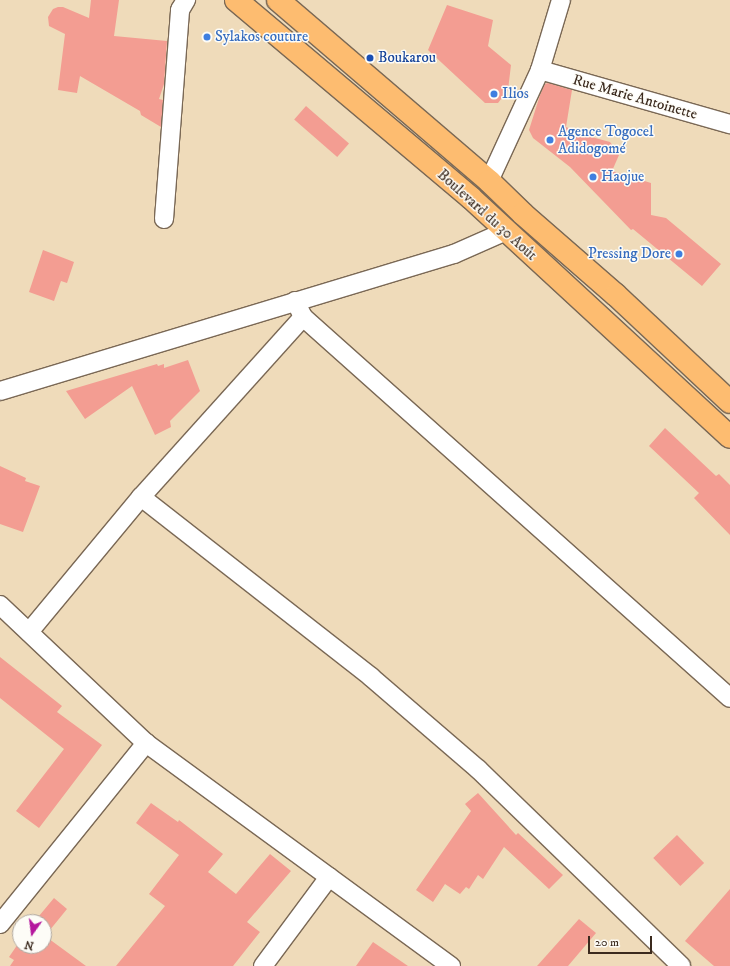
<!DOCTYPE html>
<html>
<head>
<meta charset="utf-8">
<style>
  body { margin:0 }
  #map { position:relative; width:730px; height:966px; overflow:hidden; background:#efdbba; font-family:"IM FELL DW Pica",serif }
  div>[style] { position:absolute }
  .building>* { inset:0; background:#f39d92; transform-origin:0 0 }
  .roads { filter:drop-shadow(1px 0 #7a6855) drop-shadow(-1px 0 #7a6855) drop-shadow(0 1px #7a6855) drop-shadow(0 -1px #7a6855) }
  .minor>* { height:18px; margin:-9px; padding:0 9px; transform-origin:9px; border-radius:9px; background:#fff }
  .trunk>* { height:22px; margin:-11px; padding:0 11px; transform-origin:11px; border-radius:11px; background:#fdbc70 }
  .dots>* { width:11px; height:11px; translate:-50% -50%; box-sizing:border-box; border:2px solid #fdfcf7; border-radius:50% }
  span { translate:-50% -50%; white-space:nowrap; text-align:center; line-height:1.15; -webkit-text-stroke:3px #fdfcf7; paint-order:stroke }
  .shop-label { font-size:15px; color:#366cbe }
  .left { translate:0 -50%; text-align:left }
  .right { translate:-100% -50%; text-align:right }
  .transit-label { font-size:15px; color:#164399 }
  .street-label { font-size:15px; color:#3b2a1e }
  .north { position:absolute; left:12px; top:914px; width:40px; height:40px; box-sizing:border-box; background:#fdfcf7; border:1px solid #afa8a0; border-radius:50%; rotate:194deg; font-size:11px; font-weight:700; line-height:16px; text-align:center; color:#3b2a1e }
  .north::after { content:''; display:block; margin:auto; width:14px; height:18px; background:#b5179e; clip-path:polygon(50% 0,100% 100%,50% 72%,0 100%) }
  .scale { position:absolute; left:588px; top:936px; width:64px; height:18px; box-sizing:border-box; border:2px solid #3b2a1e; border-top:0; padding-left:5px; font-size:12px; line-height:14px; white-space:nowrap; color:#3b2a1e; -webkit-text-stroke:3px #fdfcf7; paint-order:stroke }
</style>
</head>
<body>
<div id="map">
  <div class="building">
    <div style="clip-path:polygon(91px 0,119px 0,114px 36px,167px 41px,164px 84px,159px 99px,163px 100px,161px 127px,141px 115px,140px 111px,80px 76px,77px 93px,58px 90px,65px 34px,49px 26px,48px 17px,53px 9px,58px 7px,63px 7px,89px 18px)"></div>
    <div style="clip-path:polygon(447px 5px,493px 20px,488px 46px,511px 65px,508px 90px,498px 103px,485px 103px,428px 50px)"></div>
    <div style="clip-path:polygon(548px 83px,572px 90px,566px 127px,584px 135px,610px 142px,619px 155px,612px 171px,651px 183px,651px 215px,666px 218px,721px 264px,702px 286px,633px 229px,631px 230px,570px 167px,533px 138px,529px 130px,540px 95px,545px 84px)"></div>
    <div style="left:306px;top:106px;width:57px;height:18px;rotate:41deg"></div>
    <div style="clip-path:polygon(43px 250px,74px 262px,67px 283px,61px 281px,54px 301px,29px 292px)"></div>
    <div style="clip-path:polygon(188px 360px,200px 391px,170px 421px,171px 427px,155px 435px,132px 386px,85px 419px,66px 391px,157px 364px,158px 366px,164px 364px,164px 368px)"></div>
    <div style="clip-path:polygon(665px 428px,716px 476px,719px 474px,730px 485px,730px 535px,694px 498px,699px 493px,649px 446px)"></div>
    <div style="clip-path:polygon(0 466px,26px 478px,25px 481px,40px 486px,23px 532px,0 524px)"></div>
    <div style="clip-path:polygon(0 657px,62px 706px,57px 712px,102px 745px,39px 828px,16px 811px,64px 749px,0 698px)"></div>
    <div style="clip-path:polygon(478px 793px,516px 835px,518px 833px,563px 875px,549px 889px,504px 847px,483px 879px,478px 875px,469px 889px,466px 887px,460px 894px,445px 884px,433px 902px,416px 890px,471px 811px,465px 804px)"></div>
    <div style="clip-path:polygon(151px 803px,178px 822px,179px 820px,223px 854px,208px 872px,236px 894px,270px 854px,291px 871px,247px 922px,260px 932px,233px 966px,116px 966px,165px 906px,149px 894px,179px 855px,136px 823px)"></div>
    <div style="left:677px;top:835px;width:39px;height:33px;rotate:46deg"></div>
    <div style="clip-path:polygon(730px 889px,730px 966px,714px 966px,685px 941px)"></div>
    <div style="clip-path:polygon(54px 898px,67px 909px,45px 936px,86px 966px,10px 966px,14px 960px,9px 957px,20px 941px,20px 946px,44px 946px,44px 922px,34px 922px)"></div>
    <div style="clip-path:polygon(579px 919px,596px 933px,568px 966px,537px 966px)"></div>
    <div style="clip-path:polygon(373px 942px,408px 966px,356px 966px)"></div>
  </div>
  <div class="roads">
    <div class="minor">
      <div style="left:540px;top:70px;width:198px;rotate:15.9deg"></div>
      <div style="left:489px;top:181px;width:122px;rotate:-65.3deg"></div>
      <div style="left:540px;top:70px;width:73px;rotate:-73.3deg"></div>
      <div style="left:164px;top:219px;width:210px;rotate:-85.6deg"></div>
      <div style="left:180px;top:10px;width:12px;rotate:-59deg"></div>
      <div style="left:295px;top:301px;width:18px;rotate:63deg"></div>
      <div style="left:303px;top:317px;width:572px;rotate:41.74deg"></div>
      <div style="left:0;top:391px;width:474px;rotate:-16.8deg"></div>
      <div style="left:454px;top:254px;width:57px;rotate:-23.9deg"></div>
      <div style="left:141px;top:497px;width:292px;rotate:38deg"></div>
      <div style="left:371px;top:677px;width:141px;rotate:40.7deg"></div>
      <div style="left:478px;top:769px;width:283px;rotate:44.1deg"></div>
      <div style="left:0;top:605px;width:201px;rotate:43.4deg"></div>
      <div style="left:146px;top:743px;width:378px;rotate:36.2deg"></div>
      <div style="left:29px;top:632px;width:175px;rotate:-50.3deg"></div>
      <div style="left:141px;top:497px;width:242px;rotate:-48deg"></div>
      <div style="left:0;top:924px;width:233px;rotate:-51.1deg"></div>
      <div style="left:263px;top:966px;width:111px;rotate:-53.4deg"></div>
    </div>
    <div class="trunk">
      <div style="left:236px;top:0;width:307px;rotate:40.1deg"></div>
      <div style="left:471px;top:198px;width:352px;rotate:42.7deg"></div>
      <div style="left:278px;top:0;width:278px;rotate:40.6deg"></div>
      <div style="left:489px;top:181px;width:47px;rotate:44.1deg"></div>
      <div style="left:523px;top:214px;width:123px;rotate:41.1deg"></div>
      <div style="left:616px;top:295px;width:156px;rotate:43.2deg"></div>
    </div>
  </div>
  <div class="dots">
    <div style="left:207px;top:37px;background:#3f7fe0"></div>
    <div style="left:370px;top:58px;background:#1a4fb4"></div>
    <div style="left:494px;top:94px;background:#3f7fe0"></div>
    <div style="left:550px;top:140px;background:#3f7fe0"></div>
    <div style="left:593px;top:177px;background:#3f7fe0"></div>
    <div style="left:679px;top:254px;background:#3f7fe0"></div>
  </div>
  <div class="shop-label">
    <span class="left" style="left:215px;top:37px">Sylakos couture</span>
    <span class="left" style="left:502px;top:94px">Ilios</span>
    <span class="left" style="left:558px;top:140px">Agence Togocel<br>Adidogomé</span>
    <span class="left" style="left:601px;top:177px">Haojue</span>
    <span class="right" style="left:671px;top:254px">Pressing Dore</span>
  </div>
  <div class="transit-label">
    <span class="left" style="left:378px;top:58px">Boukarou</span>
  </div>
  <div class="street-label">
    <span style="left:635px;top:97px;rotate:16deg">Rue Marie Antoinette</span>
    <span style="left:487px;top:215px;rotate:42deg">Boulevard du 30 Août</span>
  </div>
  <div class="north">N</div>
  <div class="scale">20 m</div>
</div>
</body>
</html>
